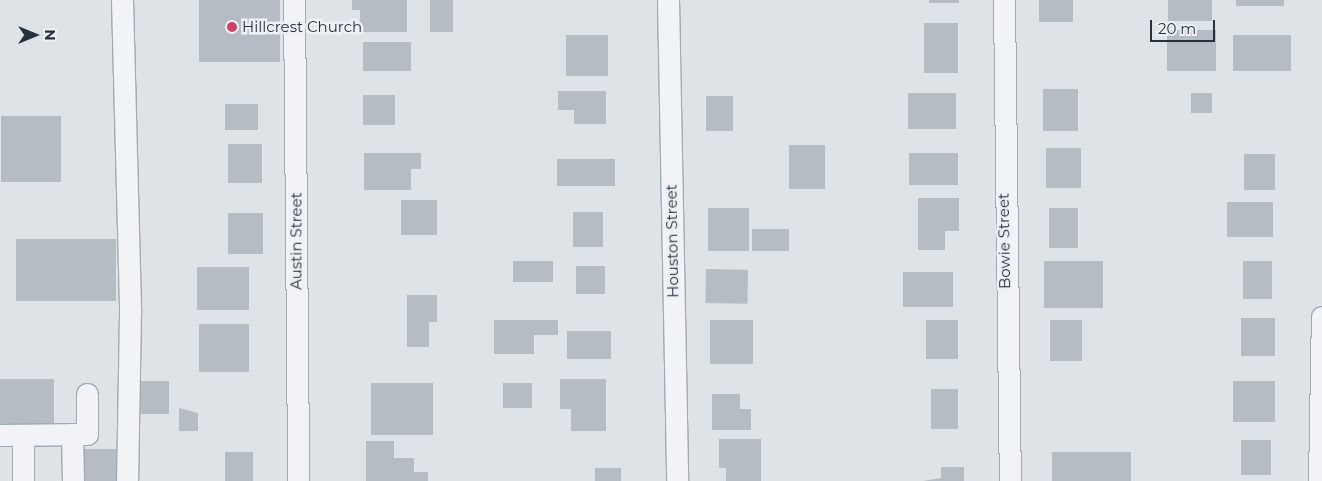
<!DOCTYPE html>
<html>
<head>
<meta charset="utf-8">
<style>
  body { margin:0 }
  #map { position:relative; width:1322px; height:481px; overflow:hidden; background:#dee3e8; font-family:Montserrat,sans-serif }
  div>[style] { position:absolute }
  .building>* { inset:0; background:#b5bcc4; transform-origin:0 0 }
  .roads { filter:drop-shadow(1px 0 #a3aab2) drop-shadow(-1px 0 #a3aab2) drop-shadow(0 1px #a3aab2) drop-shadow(0 -1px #a3aab2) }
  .minor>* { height:21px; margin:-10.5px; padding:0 10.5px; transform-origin:10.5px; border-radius:10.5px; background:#f1f3f6 }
  .dots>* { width:14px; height:14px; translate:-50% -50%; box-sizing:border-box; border:2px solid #edf1f5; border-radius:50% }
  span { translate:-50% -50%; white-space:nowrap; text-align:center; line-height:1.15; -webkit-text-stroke:5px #edf1f5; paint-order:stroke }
  .poi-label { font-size:15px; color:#27323e }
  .left { translate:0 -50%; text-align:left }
  .street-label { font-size:15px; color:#27323e }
  .north { position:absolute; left:10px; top:10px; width:50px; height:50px; -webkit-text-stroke:4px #edf1f5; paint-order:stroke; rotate:90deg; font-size:14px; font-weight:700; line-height:20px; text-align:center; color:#27323e }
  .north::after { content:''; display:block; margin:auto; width:18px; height:22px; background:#27323e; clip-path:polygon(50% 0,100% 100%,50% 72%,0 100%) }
  .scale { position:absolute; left:1150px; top:20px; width:65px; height:22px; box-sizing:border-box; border:2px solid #27323e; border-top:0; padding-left:6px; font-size:15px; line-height:18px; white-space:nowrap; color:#27323e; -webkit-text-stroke:4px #edf1f5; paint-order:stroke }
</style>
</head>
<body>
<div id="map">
  <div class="building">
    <div style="left:199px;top:0;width:81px;height:62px"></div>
    <div style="clip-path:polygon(352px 0,407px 0,407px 32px,360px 32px,360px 10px,352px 10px)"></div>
    <div style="left:430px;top:0;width:23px;height:32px"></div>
    <div style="left:929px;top:0;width:30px;height:3px"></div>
    <div style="left:1039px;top:0;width:34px;height:22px"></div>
    <div style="left:1168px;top:0;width:44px;height:21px"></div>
    <div style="left:1236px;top:0;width:48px;height:6px"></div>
    <div style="left:924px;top:23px;width:34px;height:50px"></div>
    <div style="left:1167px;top:30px;width:49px;height:41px"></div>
    <div style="left:566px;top:35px;width:42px;height:41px"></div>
    <div style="left:1233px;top:35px;width:58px;height:36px"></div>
    <div style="left:363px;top:42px;width:48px;height:29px"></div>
    <div style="left:1043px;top:89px;width:35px;height:42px"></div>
    <div style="clip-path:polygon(558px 91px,606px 91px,606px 124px,574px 124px,574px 110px,558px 110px)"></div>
    <div style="left:908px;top:93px;width:48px;height:36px"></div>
    <div style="left:1191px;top:93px;width:21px;height:20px"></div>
    <div style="left:363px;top:95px;width:32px;height:30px"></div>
    <div style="left:706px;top:96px;width:27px;height:35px"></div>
    <div style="left:225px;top:104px;width:33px;height:26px"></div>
    <div style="left:1px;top:116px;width:60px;height:66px"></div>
    <div style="left:228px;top:144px;width:34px;height:39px"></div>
    <div style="left:789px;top:145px;width:36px;height:44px"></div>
    <div style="left:1046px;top:148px;width:35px;height:40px"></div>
    <div style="clip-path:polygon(364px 153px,421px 153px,421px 169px,411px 169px,411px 190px,364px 190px)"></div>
    <div style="left:909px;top:153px;width:49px;height:32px"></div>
    <div style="left:1244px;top:154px;width:31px;height:36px"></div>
    <div style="left:557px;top:159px;width:58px;height:27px"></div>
    <div style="clip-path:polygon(918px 198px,959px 198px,959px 231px,945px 231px,945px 250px,918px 250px)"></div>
    <div style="left:401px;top:200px;width:36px;height:35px"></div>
    <div style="left:1227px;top:202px;width:46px;height:35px"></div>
    <div style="left:708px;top:208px;width:41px;height:43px"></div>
    <div style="left:1049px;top:208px;width:29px;height:40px"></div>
    <div style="left:573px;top:212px;width:30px;height:35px"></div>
    <div style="left:228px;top:213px;width:35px;height:41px"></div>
    <div style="left:752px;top:229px;width:37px;height:22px"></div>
    <div style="left:16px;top:239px;width:100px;height:62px"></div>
    <div style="left:513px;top:261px;width:40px;height:21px"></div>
    <div style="left:1044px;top:261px;width:59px;height:47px"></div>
    <div style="left:1243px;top:261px;width:29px;height:38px"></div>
    <div style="left:576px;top:266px;width:29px;height:28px"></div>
    <div style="left:197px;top:267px;width:52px;height:43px"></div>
    <div style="left:706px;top:269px;width:42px;height:34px;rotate:1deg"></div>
    <div style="left:903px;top:272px;width:50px;height:35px"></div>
    <div style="clip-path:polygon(407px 295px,437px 295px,437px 322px,429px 322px,429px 347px,407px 347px)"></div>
    <div style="left:1241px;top:318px;width:34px;height:38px"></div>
    <div style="clip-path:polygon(494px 320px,558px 320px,558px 335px,534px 335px,534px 354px,494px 354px)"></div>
    <div style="left:710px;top:320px;width:43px;height:44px"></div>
    <div style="left:926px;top:320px;width:32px;height:39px"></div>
    <div style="left:1050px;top:320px;width:32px;height:41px"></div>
    <div style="left:199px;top:324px;width:50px;height:48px"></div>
    <div style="left:567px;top:331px;width:44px;height:28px"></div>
    <div style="left:0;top:379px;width:54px;height:45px"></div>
    <div style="clip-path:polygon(560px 379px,606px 379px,606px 431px,571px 431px,571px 409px,560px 409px)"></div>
    <div style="left:141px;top:381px;width:28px;height:33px"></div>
    <div style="left:1233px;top:381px;width:42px;height:41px"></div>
    <div style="left:371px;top:383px;width:62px;height:52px"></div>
    <div style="left:503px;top:383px;width:29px;height:25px"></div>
    <div style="left:931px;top:389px;width:27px;height:40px"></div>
    <div style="clip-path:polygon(712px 394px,740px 394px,740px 409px,751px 409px,751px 430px,712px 430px)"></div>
    <div style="clip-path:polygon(179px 408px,198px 413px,198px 431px,179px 431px)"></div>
    <div style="clip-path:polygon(719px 439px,761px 439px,761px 481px,726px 481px,726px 468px,719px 468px)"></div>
    <div style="left:1241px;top:440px;width:30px;height:35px"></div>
    <div style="clip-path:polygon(366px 441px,394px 441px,394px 458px,414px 458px,414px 472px,428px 472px,428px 481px,366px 481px)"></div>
    <div style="left:81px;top:449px;width:35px;height:32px"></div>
    <div style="left:225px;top:452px;width:28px;height:29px"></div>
    <div style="left:1052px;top:452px;width:79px;height:29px"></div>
    <div style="clip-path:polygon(941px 467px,964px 467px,964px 481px,923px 481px,941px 478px)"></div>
    <div style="left:595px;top:468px;width:26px;height:13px"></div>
  </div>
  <div class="roads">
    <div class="minor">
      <div style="left:122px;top:0;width:313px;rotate:88.5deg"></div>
      <div style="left:130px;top:313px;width:168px;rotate:91deg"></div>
      <div style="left:294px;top:0;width:481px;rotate:89.5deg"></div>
      <div style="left:668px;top:0;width:481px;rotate:88.9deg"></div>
      <div style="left:1004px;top:0;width:481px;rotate:89.3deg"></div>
      <div style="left:72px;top:434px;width:47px;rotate:88.8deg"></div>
      <div style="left:0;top:435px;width:87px;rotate:-0.7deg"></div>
      <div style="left:87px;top:434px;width:40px;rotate:-90deg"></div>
      <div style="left:23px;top:435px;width:46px;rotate:90deg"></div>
      <div style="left:1319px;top:481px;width:164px;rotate:-89deg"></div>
    </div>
  </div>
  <div class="dots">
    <div style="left:232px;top:27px;background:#ce4265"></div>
  </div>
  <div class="poi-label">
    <span class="left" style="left:242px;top:27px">Hillcrest Church</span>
  </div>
  <div class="street-label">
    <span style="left:296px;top:241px;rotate:-90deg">Austin Street</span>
    <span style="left:672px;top:241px;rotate:-91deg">Houston Street</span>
    <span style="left:1004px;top:241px;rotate:-91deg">Bowie Street</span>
  </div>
  <div class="north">N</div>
  <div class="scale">20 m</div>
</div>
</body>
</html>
